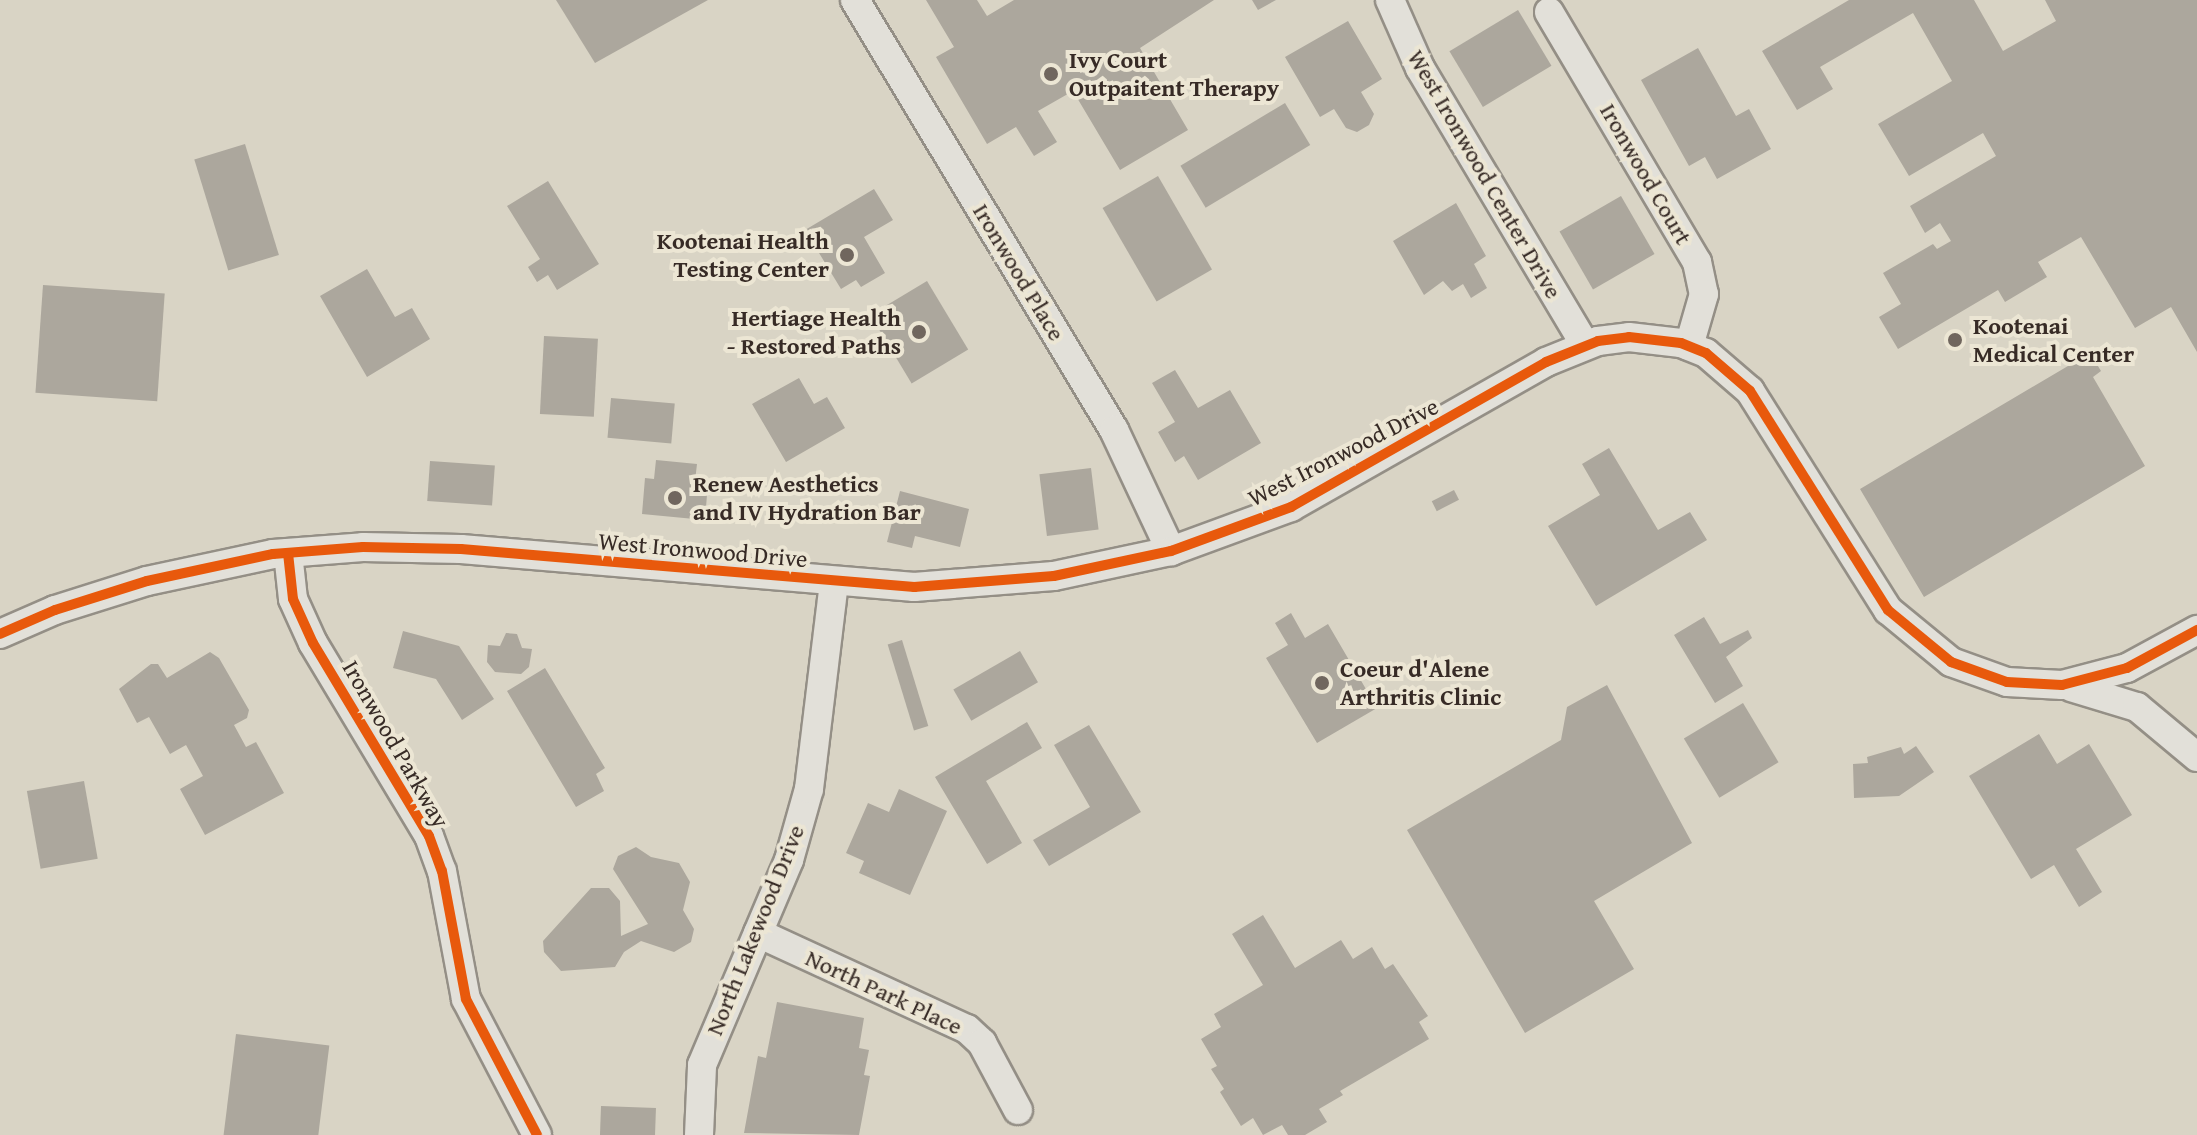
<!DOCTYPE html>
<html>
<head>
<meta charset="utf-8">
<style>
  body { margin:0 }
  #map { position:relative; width:2197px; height:1135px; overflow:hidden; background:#d9d4c5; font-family:"Gentium Book Plus",serif }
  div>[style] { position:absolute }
  .building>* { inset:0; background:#aca79d; transform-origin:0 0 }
  .roads { filter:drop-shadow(2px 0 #948f86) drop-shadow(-2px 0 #948f86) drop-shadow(0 2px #948f86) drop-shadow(0 -2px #948f86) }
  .minor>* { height:28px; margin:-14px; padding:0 14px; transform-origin:14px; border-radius:14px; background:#e2e0d9 }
  .cycleway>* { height:10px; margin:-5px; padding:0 5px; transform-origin:5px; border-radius:5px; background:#e8590c }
  .dots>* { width:22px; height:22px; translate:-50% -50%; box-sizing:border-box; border:4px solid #ece6d4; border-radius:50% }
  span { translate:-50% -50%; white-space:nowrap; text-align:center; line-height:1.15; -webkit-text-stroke:8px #ece6d4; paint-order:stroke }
  .poi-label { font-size:24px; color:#372b26; font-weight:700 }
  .left { translate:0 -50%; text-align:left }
  .right { translate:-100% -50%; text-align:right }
  .street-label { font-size:24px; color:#372b26 }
</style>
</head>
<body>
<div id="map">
  <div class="building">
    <div style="clip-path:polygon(556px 0,708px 0,595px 63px)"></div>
    <div style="clip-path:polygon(926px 0,977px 0,987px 16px,1014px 0,1214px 0,1140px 48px,1188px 130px,1120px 170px,1073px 91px,1038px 111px,1057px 142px,1034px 156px,1016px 127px,987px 144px,936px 57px,954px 47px)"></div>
    <div style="clip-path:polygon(1252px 0,1276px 0,1258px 10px)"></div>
    <div style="clip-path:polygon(1849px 0,1974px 0,2003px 51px,2056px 21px,2045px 0,2197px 0,2197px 352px,2171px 307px,2135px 328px,2081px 237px,2038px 262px,2047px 277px,2005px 302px,1998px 290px,1898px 349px,1879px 317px,1901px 304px,1883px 273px,1933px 244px,1937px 249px,1951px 241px,1940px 223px,1925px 233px,1910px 206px,1996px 156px,1983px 133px,1909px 176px,1878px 124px,1952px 81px,1913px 13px,1820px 67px,1833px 89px,1797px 110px,1762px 51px)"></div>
    <div style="left:1518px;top:10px;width:65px;height:80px;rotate:59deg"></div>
    <div style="clip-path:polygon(1348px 21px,1382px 79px,1361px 92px,1374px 114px,1369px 125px,1357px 132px,1346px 128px,1334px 109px,1320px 117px,1285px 57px)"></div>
    <div style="clip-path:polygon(1698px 48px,1736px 116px,1749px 109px,1771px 149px,1717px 179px,1705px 157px,1689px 166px,1641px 80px)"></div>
    <div style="left:1285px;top:103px;width:49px;height:122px;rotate:59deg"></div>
    <div style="left:245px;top:144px;width:116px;height:53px;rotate:73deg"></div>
    <div style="left:1158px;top:176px;width:108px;height:64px;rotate:60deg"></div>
    <div style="clip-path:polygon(548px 181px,599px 264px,557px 290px,548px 275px,537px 282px,528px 267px,540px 259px,507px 206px)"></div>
    <div style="clip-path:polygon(874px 189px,893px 220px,864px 237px,885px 273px,861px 287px,856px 280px,841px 289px,805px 230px)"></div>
    <div style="left:1621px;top:196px;width:67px;height:71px;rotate:60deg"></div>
    <div style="clip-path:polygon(1456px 203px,1486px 256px,1474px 264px,1487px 288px,1471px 298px,1463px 284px,1452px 291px,1443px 281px,1424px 295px,1393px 241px)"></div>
    <div style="clip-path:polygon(367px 269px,395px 317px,412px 308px,430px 339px,367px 377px,320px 296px)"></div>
    <div style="left:927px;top:281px;width:80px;height:66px;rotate:59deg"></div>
    <div style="left:43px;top:285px;width:122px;height:108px;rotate:4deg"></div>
    <div style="left:544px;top:336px;width:54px;height:78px;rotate:3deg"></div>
    <div style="clip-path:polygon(2090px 353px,2101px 371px,2093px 377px,2145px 466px,1924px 597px,1860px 489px)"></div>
    <div style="clip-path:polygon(1175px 370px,1198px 408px,1230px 390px,1261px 443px,1198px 480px,1184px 456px,1175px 462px,1158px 432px,1175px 422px,1152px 383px)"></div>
    <div style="clip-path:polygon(799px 378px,814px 404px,827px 397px,845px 428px,786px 462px,752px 404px)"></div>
    <div style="left:611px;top:398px;width:64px;height:40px;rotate:5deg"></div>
    <div style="clip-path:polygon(1609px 448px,1658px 530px,1690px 512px,1707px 540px,1596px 606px,1548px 526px,1600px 495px,1582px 464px)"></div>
    <div style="clip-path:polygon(656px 460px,697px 464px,695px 481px,708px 482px,705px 520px,642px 514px,645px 478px,654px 479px)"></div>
    <div style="left:430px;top:461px;width:65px;height:40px;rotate:4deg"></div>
    <div style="left:1091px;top:468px;width:62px;height:52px;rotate:83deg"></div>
    <div style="left:1454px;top:490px;width:11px;height:25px;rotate:63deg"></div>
    <div style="clip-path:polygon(900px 491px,969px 509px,960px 547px,915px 536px,912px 548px,887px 542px)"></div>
    <div style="clip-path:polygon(1291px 613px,1305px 638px,1328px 624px,1377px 708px,1317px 743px,1266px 658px,1288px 645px,1275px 623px)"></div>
    <div style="clip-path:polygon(1704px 617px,1720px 644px,1748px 630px,1752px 638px,1726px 657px,1743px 686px,1715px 703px,1674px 635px)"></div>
    <div style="clip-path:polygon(403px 631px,459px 646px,494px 699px,462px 720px,436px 679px,393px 668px)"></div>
    <div style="clip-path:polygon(506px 633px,517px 634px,522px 648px,532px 649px,529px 667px,521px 674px,495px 672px,487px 662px,488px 645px,500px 646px)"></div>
    <div style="left:902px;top:640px;width:90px;height:15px;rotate:73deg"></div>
    <div style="left:1020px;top:651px;width:36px;height:77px;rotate:60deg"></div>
    <div style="clip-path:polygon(210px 652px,219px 658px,249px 710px,247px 718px,234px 725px,246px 747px,256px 742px,284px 793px,205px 835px,180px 789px,203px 776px,186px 745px,170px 754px,149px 717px,137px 723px,119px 689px,151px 664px,158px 664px,167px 678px)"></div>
    <div style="clip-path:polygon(545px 668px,605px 768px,596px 774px,604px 791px,576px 807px,507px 691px)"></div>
    <div style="clip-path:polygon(1607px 685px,1692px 843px,1594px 901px,1634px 969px,1525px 1033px,1407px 830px,1561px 740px,1567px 707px)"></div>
    <div style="left:1743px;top:703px;width:69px;height:69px;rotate:59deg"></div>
    <div style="clip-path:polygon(1027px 722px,1042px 748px,986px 781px,1022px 843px,987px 864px,935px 777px)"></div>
    <div style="clip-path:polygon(1089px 725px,1141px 812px,1049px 866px,1033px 840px,1090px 807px,1054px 745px)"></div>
    <div style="clip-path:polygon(2039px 734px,2057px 764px,2089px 744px,2132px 815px,2076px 849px,2102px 892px,2079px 907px,2054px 865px,2031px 879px,1969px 776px)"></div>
    <div style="clip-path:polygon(1916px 746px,1934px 772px,1899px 796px,1854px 798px,1853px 764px,1868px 763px,1867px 757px,1901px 747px,1904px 754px)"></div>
    <div style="left:84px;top:781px;width:79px;height:58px;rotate:80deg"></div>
    <div style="clip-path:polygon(899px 789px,947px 811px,910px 895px,859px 873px,864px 861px,846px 853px,868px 803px,889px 812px)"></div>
    <div style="clip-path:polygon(636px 847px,651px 857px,679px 863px,690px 882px,683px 910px,694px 929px,691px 942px,674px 952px,641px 941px,624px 952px,615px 967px,561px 971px,544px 952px,543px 941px,591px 888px,609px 888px,620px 901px,621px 936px,648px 924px,613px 869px,618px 856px)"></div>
    <div style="clip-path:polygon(1263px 915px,1295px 968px,1341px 940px,1353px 959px,1372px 947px,1385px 969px,1393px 964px,1428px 1016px,1419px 1022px,1429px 1039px,1340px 1091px,1343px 1095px,1319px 1109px,1327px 1122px,1305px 1135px,1288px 1135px,1282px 1125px,1263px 1135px,1253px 1118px,1241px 1126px,1220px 1092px,1224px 1089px,1211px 1069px,1217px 1066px,1201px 1039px,1221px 1027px,1214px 1014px,1263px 985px,1232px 934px)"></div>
    <div style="clip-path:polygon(777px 1002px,864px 1018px,859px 1048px,869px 1050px,864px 1075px,870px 1076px,859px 1135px,744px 1133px,758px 1056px,766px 1058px)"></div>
    <div style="left:236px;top:1034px;width:94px;height:102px;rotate:7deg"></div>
    <div style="left:601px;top:1106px;width:55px;height:29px;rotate:2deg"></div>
  </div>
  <div class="roads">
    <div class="minor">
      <div style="left:855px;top:0;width:502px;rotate:58.94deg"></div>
      <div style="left:1114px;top:430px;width:134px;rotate:64.8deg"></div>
      <div style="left:1390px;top:0;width:74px;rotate:66.2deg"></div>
      <div style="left:1420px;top:68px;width:322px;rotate:59.2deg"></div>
      <div style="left:1549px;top:12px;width:291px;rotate:59.4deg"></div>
      <div style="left:1697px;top:262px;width:33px;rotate:78deg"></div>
      <div style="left:1704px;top:294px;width:54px;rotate:106.1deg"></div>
      <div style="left:288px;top:553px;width:46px;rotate:83.8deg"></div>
      <div style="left:293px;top:599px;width:48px;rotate:65.6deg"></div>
      <div style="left:313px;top:643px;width:225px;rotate:59deg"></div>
      <div style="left:429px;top:836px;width:37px;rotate:70deg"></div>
      <div style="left:442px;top:871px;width:130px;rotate:79.4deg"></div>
      <div style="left:466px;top:999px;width:153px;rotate:62.4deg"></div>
      <div style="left:0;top:634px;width:60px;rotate:-23.6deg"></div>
      <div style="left:55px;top:610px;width:96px;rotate:-17.5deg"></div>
      <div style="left:147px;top:581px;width:129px;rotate:-12.1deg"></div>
      <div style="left:273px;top:554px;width:90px;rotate:-4.4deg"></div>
      <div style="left:363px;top:547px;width:98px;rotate:1.2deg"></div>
      <div style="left:461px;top:549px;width:455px;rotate:4.8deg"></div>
      <div style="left:914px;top:587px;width:140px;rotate:-4.5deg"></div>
      <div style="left:1054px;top:576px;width:120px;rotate:-12.1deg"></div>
      <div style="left:1171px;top:551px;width:128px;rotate:-20.1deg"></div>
      <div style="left:1291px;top:507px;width:293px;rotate:-29.6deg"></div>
      <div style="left:1546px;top:362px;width:56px;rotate:-22deg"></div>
      <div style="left:1598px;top:341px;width:31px;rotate:-7deg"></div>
      <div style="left:1629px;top:337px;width:52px;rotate:6.6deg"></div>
      <div style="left:1681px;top:343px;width:27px;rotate:22deg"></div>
      <div style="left:1706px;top:353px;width:58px;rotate:40.8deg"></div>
      <div style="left:1750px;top:391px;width:259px;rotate:57.8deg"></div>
      <div style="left:1888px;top:610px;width:82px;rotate:39.5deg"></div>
      <div style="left:1951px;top:662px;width:59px;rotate:19.7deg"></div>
      <div style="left:2007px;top:682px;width:55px;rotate:3.1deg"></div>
      <div style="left:2062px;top:685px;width:67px;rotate:-14.7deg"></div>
      <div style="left:2127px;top:668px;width:80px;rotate:-28.5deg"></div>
      <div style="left:2071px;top:687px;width:69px;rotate:16.9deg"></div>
      <div style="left:2137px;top:707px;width:78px;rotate:39.8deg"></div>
      <div style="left:758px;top:933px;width:230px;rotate:24.7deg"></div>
      <div style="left:967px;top:1029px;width:21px;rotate:43deg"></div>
      <div style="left:982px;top:1043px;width:76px;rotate:61.8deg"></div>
      <div style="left:699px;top:1135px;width:70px;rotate:-87.5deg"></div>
      <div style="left:702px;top:1065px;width:223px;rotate:-67deg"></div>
      <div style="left:789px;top:860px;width:74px;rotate:-74.3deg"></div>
      <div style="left:809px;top:789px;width:208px;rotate:-83.1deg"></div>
    </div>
  </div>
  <div class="cycleway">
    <div style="left:288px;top:553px;width:46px;rotate:83.8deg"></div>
    <div style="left:293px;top:599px;width:48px;rotate:65.6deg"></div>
    <div style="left:313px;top:643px;width:225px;rotate:59deg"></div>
    <div style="left:429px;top:836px;width:37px;rotate:70deg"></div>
    <div style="left:442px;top:871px;width:130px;rotate:79.4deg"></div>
    <div style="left:466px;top:999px;width:153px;rotate:62.4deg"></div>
    <div style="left:0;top:634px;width:60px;rotate:-23.6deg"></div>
    <div style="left:55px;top:610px;width:96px;rotate:-17.5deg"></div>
    <div style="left:147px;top:581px;width:129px;rotate:-12.1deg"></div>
    <div style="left:273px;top:554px;width:90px;rotate:-4.4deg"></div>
    <div style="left:363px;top:547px;width:98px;rotate:1.2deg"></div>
    <div style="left:461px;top:549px;width:455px;rotate:4.8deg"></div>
    <div style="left:914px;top:587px;width:140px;rotate:-4.5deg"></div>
    <div style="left:1054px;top:576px;width:120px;rotate:-12.1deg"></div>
    <div style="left:1171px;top:551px;width:128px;rotate:-20.1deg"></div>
    <div style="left:1291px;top:507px;width:293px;rotate:-29.6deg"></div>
    <div style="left:1546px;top:362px;width:56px;rotate:-22deg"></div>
    <div style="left:1598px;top:341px;width:31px;rotate:-7deg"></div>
    <div style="left:1629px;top:337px;width:52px;rotate:6.6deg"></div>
    <div style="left:1681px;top:343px;width:27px;rotate:22deg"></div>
    <div style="left:1706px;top:353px;width:58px;rotate:40.8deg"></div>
    <div style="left:1750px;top:391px;width:259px;rotate:57.8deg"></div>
    <div style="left:1888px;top:610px;width:82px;rotate:39.5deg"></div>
    <div style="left:1951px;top:662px;width:59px;rotate:19.7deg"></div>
    <div style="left:2007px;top:682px;width:55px;rotate:3.1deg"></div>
    <div style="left:2062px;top:685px;width:67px;rotate:-14.7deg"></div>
    <div style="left:2127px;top:668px;width:80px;rotate:-28.5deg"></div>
  </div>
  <div class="dots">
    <div style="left:1051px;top:74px;background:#70665e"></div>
    <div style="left:847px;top:255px;background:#70665e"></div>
    <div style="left:919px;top:332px;background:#70665e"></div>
    <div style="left:1955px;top:340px;background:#70665e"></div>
    <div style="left:675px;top:498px;background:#70665e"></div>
    <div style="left:1322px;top:683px;background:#70665e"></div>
  </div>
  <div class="poi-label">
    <span class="left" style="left:1069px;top:74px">Ivy Court<br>Outpaitent Therapy</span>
    <span class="right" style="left:829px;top:255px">Kootenai Health<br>Testing Center</span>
    <span class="right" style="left:901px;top:332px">Hertiage Health<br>- Restored Paths</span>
    <span class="left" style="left:1973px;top:340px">Kootenai<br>Medical Center</span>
    <span class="left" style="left:693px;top:498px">Renew Aesthetics<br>and IV Hydration Bar</span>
    <span class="left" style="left:1340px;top:683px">Coeur d'Alene<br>Arthritis Clinic</span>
  </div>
  <div class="street-label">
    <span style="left:1485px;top:174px;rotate:60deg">West Ironwood Center Drive</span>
    <span style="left:1646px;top:174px;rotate:60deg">Ironwood Court</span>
    <span style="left:1019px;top:272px;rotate:59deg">Ironwood Place</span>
    <span style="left:1343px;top:452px;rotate:-27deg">West Ironwood Drive</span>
    <span style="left:703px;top:550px;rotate:5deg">West Ironwood Drive</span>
    <span style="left:396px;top:744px;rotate:60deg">Ironwood Parkway</span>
    <span style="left:755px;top:930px;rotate:-68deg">North Lakewood Drive</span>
    <span style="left:884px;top:992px;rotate:25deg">North Park Place</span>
  </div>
</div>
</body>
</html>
